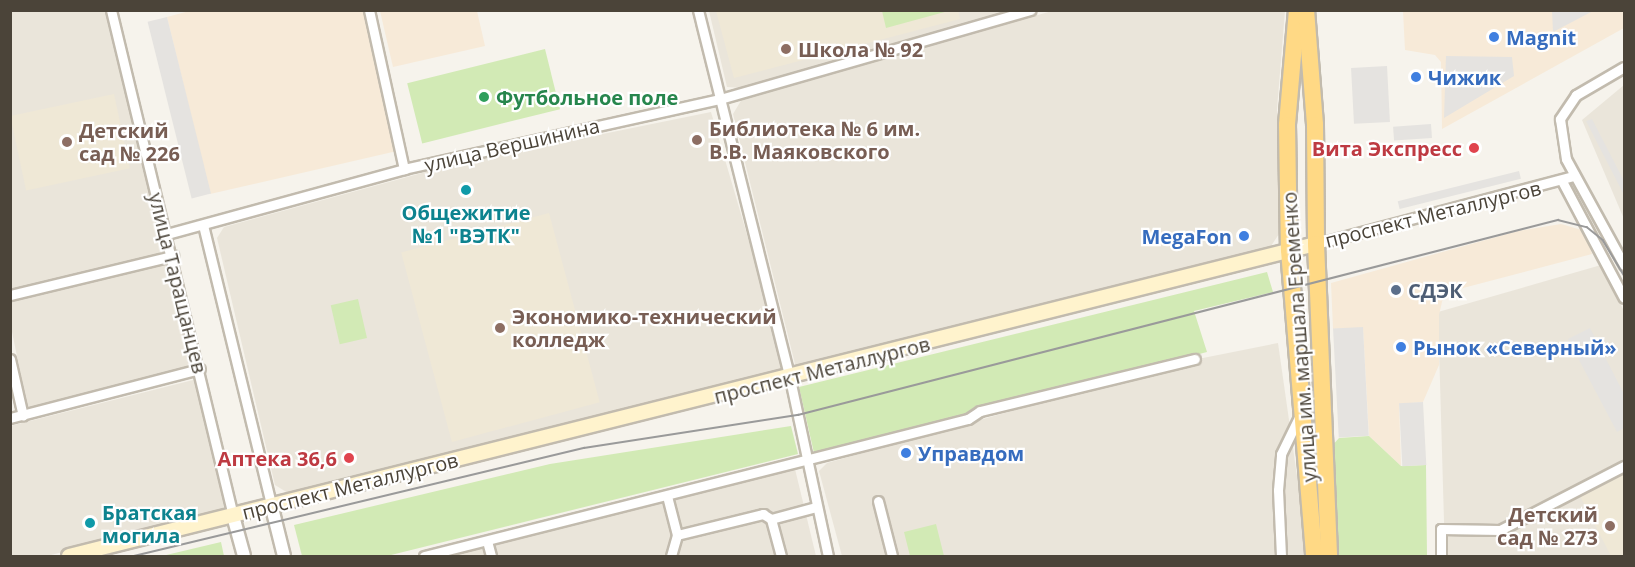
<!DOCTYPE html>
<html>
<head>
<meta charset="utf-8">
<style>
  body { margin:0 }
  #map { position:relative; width:1635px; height:567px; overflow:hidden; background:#f6f3ec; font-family:"Open Sans",sans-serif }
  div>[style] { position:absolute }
  .residential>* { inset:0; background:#eae5da }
  .commercial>* { inset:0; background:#f7ead8 }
  .education>* { inset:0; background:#efe8d6; transform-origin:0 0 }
  .green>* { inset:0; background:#d2eab5; transform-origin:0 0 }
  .parking>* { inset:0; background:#e5e3e0; transform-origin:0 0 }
  .roads { filter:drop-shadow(2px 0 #c2bbae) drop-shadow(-2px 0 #c2bbae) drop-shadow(0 2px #c2bbae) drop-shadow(0 -2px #c2bbae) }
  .minor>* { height:9px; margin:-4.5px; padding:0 4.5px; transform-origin:4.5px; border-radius:4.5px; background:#fff }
  .tertiary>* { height:12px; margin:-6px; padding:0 6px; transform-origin:6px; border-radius:6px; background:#fff }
  .secondary>* { height:14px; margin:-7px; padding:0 7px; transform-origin:7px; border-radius:7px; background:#fff3cd }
  .trunk>* { height:16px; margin:-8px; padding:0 8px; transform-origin:8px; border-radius:8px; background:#ffd985 }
  .tram>* { height:1.5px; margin:-0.75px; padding:0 0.75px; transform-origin:0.75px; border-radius:0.75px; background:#9a9a9a }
  .dots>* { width:16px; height:16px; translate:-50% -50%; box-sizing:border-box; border:3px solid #fff; border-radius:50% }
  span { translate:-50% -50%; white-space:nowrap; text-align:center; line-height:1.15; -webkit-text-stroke:4.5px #fff; paint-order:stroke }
  .shop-label { font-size:20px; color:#366cbe; font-weight:700 }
  .left { translate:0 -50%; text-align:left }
  .right { translate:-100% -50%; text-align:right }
  .education-label { font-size:20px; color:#785e54; font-weight:700 }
  .leisure-label { font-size:20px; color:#27864d; font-weight:700 }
  .street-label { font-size:20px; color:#4b4439 }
  .health-label { font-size:20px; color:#be3a42; font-weight:700 }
  .culture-label { font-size:20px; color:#0d838f; font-weight:700 }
  .service-label { font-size:20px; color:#4e5e75; font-weight:700 }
  .frame { position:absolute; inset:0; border:12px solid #4b4439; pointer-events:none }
</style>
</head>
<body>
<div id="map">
  <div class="residential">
    <div style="clip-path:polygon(10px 11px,108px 11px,194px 367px,28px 410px,10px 322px)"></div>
    <div style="clip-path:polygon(709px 11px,1029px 11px,743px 88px,727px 87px)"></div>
    <div style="clip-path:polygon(1052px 11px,1285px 11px,1277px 109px,1279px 234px,1271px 246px,806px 368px,795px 364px,733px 114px,742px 99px)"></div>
    <div style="clip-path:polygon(1624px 85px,1624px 219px,1582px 120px)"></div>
    <div style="clip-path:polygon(711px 112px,785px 364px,782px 373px,288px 493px,275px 485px,217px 238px,224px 227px,455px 164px)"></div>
    <div style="clip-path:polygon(1601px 265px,1624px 311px,1624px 556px,1445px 556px,1438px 312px)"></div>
    <div style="clip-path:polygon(1278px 343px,1303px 518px,1304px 556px,842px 556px,819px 471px,827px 463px,1193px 360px)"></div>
    <div style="clip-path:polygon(197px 379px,226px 500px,222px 512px,47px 556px,11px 556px,10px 426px)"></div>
    <div style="clip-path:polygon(795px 469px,816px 556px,447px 556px)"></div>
  </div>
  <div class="commercial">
    <div style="clip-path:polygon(193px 10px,367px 11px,397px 151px,210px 194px,167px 17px)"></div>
    <div style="clip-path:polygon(380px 11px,477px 11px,485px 46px,393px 67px)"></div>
    <div style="clip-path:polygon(1403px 11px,1624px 11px,1624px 28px,1442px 129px,1441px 62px,1435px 55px,1405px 50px)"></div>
    <div style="clip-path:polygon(1561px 224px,1585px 231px,1592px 254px,1444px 293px,1439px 315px,1439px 365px,1423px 402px,1399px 404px,1401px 466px,1369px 436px,1363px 328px,1333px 329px,1331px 283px,1518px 231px)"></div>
  </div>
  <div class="education">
    <div style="clip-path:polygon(958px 10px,960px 19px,734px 78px,716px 11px)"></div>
    <div style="left:114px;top:94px;width:76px;height:106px;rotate:78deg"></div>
    <div style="left:549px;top:213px;width:196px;height:153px;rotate:75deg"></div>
    <div style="clip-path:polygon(1624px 473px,1624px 556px,1611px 556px,1580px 496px)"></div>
  </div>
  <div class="green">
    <div style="clip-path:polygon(952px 10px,886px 28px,882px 11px,882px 10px)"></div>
    <div style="left:545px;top:49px;width:62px;height:142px;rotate:76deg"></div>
    <div style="clip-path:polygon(1267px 272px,1273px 292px,1194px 311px,1207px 352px,814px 453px,799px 387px)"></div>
    <div style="left:358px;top:299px;width:40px;height:28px;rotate:77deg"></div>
    <div style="clip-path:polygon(791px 426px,798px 454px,387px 556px,302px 556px,294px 525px,550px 464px)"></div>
    <div style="clip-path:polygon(1369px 436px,1401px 466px,1426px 465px,1427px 556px,1337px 556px,1331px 447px,1339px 438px)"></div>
    <div style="clip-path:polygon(936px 524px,944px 556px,910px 556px,904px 532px)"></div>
    <div style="clip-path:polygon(221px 542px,224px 556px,162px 556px)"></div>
  </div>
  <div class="parking">
    <div style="clip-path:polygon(1552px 10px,1593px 10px,1593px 11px,1553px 32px)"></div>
    <div style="left:167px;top:17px;width:182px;height:20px;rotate:76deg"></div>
    <div style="clip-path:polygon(1446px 56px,1512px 57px,1514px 76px,1444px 118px)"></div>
    <div style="left:1387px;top:66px;width:56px;height:36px;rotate:87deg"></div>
    <div style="clip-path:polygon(1592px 119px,1624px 181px,1624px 195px,1586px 121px)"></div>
    <div style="left:1431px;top:124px;width:14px;height:38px;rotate:86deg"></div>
    <div style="left:1519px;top:171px;width:8px;height:125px;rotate:76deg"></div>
    <div style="left:1363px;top:327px;width:109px;height:30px;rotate:87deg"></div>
    <div style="clip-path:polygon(1590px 328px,1624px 394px,1624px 428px,1617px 432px,1568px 339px)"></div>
    <div style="left:1423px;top:402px;width:63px;height:24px;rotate:87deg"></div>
  </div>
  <div class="roads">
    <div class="minor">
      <div style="left:111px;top:10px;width:520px;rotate:76.44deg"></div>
      <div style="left:369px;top:10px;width:163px;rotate:77.6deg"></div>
      <div style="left:698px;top:10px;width:380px;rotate:76deg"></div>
      <div style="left:790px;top:379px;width:181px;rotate:77.9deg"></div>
      <div style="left:1624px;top:67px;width:56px;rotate:149.7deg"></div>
      <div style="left:1576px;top:95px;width:29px;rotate:124deg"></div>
      <div style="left:1560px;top:119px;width:40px;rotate:81.5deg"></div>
      <div style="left:1566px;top:159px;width:121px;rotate:61.3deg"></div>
      <div style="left:1562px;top:181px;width:132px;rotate:62.1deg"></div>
      <div style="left:203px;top:225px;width:287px;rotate:76.3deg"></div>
      <div style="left:167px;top:234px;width:246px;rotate:-15.3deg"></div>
      <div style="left:404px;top:169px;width:324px;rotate:-12.5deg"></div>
      <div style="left:720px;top:99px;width:323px;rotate:-16deg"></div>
      <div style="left:1316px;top:244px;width:267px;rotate:-14.8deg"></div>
      <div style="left:10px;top:295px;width:168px;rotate:-13.5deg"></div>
      <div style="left:10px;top:359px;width:58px;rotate:77.2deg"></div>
      <div style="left:10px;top:418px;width:196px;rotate:-14.5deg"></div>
      <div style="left:667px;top:496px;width:40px;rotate:75.6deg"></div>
      <div style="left:677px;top:535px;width:22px;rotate:106deg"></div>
      <div style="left:878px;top:501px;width:57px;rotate:75.7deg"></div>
      <div style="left:771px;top:519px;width:47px;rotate:-14.9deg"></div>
      <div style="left:677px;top:535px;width:89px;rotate:-13.7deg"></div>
      <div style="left:763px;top:514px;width:9px;rotate:32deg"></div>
      <div style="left:771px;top:519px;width:38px;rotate:75deg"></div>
      <div style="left:487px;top:541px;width:16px;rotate:75deg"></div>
      <div style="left:424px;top:556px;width:561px;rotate:-14.14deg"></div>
      <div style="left:968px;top:419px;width:14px;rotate:-34deg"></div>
      <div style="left:980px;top:411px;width:221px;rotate:-13.6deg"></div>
      <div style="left:1281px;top:556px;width:66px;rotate:-92.6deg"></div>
      <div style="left:1278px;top:490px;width:36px;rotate:-85deg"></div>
      <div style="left:1281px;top:454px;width:43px;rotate:-64deg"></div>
      <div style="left:1441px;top:556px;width:27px;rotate:-90deg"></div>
      <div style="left:1441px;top:529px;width:59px;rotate:1deg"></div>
      <div style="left:1500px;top:530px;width:140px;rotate:-27.3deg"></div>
    </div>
    <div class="tertiary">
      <div style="left:271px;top:504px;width:54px;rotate:76deg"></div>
      <div style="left:233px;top:516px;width:41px;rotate:74.6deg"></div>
    </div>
    <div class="secondary">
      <div style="left:69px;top:556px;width:1285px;rotate:-14.05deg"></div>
    </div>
    <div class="trunk">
      <div style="left:1297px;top:10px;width:115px;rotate:95deg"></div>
      <div style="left:1287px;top:125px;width:125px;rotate:89.1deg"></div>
      <div style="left:1289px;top:250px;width:307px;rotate:85.3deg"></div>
      <div style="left:1306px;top:10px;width:115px;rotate:85.5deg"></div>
      <div style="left:1315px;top:125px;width:119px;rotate:89.5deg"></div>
      <div style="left:1316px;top:244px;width:312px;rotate:87.6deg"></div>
    </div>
  </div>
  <div class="tram">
    <div style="left:134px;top:556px;width:463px;rotate:-13.5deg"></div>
    <div style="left:584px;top:448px;width:217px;rotate:-8.8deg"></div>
    <div style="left:798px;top:415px;width:785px;rotate:-14.39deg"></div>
    <div style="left:1558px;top:220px;width:30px;rotate:14deg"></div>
    <div style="left:1587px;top:227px;width:21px;rotate:39deg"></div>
    <div style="left:1603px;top:240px;width:41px;rotate:59deg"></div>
  </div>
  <div class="dots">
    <div style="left:1494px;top:37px;background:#3f7fe0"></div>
    <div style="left:786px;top:49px;background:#8d6e63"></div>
    <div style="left:1416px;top:77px;background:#3f7fe0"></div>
    <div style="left:484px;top:97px;background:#2e9e5b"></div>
    <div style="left:697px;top:140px;background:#8d6e63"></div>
    <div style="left:67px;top:142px;background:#8d6e63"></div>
    <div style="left:1474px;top:148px;background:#e0444e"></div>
    <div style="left:466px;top:190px;background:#0f9aa8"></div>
    <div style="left:1244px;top:236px;background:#3f7fe0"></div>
    <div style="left:1396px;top:290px;background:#5c6f8a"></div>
    <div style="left:500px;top:328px;background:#8d6e63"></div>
    <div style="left:1401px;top:347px;background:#3f7fe0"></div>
    <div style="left:906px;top:453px;background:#3f7fe0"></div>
    <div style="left:349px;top:458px;background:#e0444e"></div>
    <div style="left:90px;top:523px;background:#0f9aa8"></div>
    <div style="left:1610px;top:526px;background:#8d6e63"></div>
  </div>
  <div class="shop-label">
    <span class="left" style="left:1506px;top:37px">Magnit</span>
    <span class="left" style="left:1428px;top:77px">Чижик</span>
    <span class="right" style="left:1232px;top:236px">MegaFon</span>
    <span class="left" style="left:1413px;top:347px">Рынок «Северный»</span>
    <span class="left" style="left:918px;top:453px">Управдом</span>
  </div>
  <div class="education-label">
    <span class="left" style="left:798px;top:49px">Школа № 92</span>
    <span class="left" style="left:709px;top:140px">Библиотека № 6 им.<br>В.В. Маяковского</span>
    <span class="left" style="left:79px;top:142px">Детский<br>сад № 226</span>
    <span class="left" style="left:512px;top:328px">Экономико-технический<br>колледж</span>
    <span class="right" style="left:1598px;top:526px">Детский<br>сад № 273</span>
  </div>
  <div class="leisure-label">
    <span class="left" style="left:496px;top:97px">Футбольное поле</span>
  </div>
  <div class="street-label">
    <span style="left:512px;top:145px;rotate:-13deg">улица Вершинина</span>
    <span style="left:1433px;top:214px;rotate:-14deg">проспект Металлургов</span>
    <span style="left:178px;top:283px;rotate:76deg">улица Таращанцев</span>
    <span style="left:1299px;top:337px;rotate:-94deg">улица им. маршала Еременко</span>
    <span style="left:822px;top:370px;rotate:-14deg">проспект Металлургов</span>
    <span style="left:350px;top:486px;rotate:-14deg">проспект Металлургов</span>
  </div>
  <div class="health-label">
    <span class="right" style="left:1462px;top:148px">Вита Экспресс</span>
    <span class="right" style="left:337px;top:458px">Аптека 36,6</span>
  </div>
  <div class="culture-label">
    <span style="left:466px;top:224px">Общежитие<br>№1 "ВЭТК"</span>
    <span class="left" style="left:102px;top:524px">Братская<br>могила</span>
  </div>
  <div class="service-label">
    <span class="left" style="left:1408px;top:290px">СДЭК</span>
  </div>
  <div class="frame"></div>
</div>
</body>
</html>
